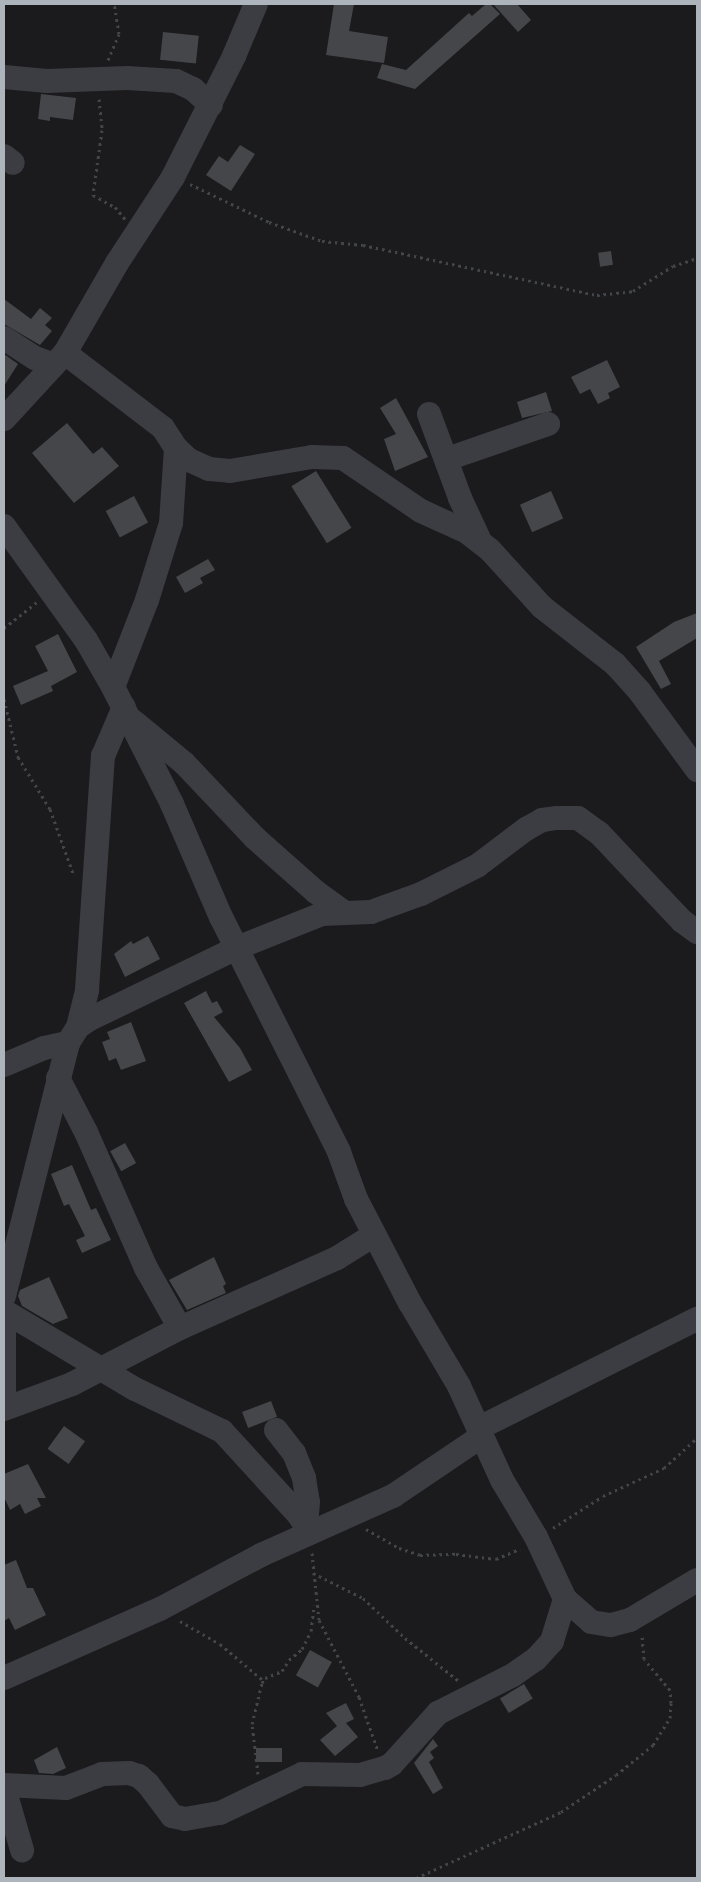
<!DOCTYPE html>
<html>
<head>
<meta charset="utf-8">
<style>
  body { margin:0 }
  #map { position:relative; width:701px; height:1882px; overflow:hidden; background:#1b1b1d; font-family:Quicksand,sans-serif }
  div>[style] { position:absolute }
  .building>* { inset:0; background:#45464a; transform-origin:0 0 }
  .path>* { height:3px; margin-top:-1.5px; transform-origin:0; background:repeating-linear-gradient(90deg,#424549 0 2.5px,transparent 0 6.5px) }
  .minor>* { height:24px; margin:-12px; padding:0 12px; transform-origin:12px; border-radius:12px; background:#3c3d42 }
  span { translate:-50% -50%; white-space:nowrap; text-align:center; line-height:1.15; -webkit-text-stroke:4px #161618; paint-order:stroke }
  .frame { position:absolute; inset:0; border:5px solid #aeb4bc; pointer-events:none }
</style>
</head>
<body>
<div id="map">
  <div class="building">
    <div style="clip-path:polygon(334px 4px,354px 4px,349px 31px,388px 37px,384px 63px,326px 55px)"></div>
    <div style="clip-path:polygon(486px 4px,490px 4px,500px 14px,415px 89px,377px 78px,382px 64px,406px 70px,469px 13px,472px 16px)"></div>
    <div style="clip-path:polygon(493px 4px,517px 4px,531px 20px,518px 32px)"></div>
    <div style="left:163px;top:32px;width:36px;height:28px;rotate:6deg"></div>
    <div style="clip-path:polygon(41px 94px,76px 98px,73px 120px,50px 117px,50px 121px,38px 119px)"></div>
    <div style="clip-path:polygon(240px 145px,255px 154px,231px 191px,206px 175px,219px 156px,228px 162px)"></div>
    <div style="left:611px;top:251px;width:14px;height:13px;rotate:82deg"></div>
    <div style="clip-path:polygon(4px 299px,31px 319px,40px 308px,52px 318px,45px 325px,52px 331px,40px 345px,4px 324px)"></div>
    <div style="clip-path:polygon(4px 354px,18px 364px,4px 386px)"></div>
    <div style="clip-path:polygon(607px 360px,620px 387px,608px 393px,610px 398px,598px 404px,590px 389px,580px 394px,571px 377px)"></div>
    <div style="clip-path:polygon(546px 392px,552px 411px,522px 418px,517px 402px)"></div>
    <div style="clip-path:polygon(396px 398px,428px 457px,395px 471px,384px 439px,396px 434px,380px 408px)"></div>
    <div style="clip-path:polygon(67px 423px,93px 454px,102px 447px,119px 466px,74px 503px,32px 453px)"></div>
    <div style="left:316px;top:471px;width:67px;height:29px;rotate:58deg"></div>
    <div style="left:551px;top:491px;width:30px;height:34px;rotate:66deg"></div>
    <div style="left:134px;top:496px;width:30px;height:32px;rotate:62deg"></div>
    <div style="clip-path:polygon(208px 559px,215px 570px,200px 578px,203px 583px,185px 593px,176px 577px)"></div>
    <div style="clip-path:polygon(697px 613px,697px 638px,659px 661px,671px 684px,661px 689px,636px 647px,674px 622px)"></div>
    <div style="clip-path:polygon(58px 634px,77px 672px,51px 686px,53px 691px,21px 705px,13px 686px,48px 671px,35px 646px)"></div>
    <div style="clip-path:polygon(148px 936px,160px 959px,125px 977px,114px 954px,131px 941px,133px 944px)"></div>
    <div style="clip-path:polygon(206px 991px,212px 1003px,217px 1001px,223px 1012px,214px 1017px,240px 1048px,252px 1070px,229px 1082px,184px 1003px)"></div>
    <div style="clip-path:polygon(131px 1022px,146px 1061px,121px 1070px,116px 1058px,109px 1061px,102px 1042px,110px 1039px,107px 1032px)"></div>
    <div style="left:125px;top:1143px;width:23px;height:17px;rotate:61deg"></div>
    <div style="clip-path:polygon(72px 1165px,91px 1210px,96px 1208px,111px 1240px,82px 1253px,76px 1240px,85px 1236px,69px 1204px,64px 1206px,51px 1174px)"></div>
    <div style="clip-path:polygon(214px 1257px,226px 1284px,223px 1286px,226px 1293px,187px 1310px,169px 1280px)"></div>
    <div style="clip-path:polygon(49px 1277px,68px 1318px,53px 1324px,22px 1306px,18px 1296px,20px 1290px)"></div>
    <div style="left:271px;top:1401px;width:17px;height:31px;rotate:69deg"></div>
    <div style="left:64px;top:1426px;width:26px;height:28px;rotate:36deg"></div>
    <div style="clip-path:polygon(28px 1464px,46px 1498px,37px 1498px,41px 1506px,25px 1514px,20px 1504px,10px 1510px,4px 1497px,4px 1474px)"></div>
    <div style="clip-path:polygon(16px 1560px,27px 1588px,33px 1588px,46px 1615px,15px 1630px,9px 1618px,4px 1621px,4px 1565px)"></div>
    <div style="left:310px;top:1650px;width:25px;height:29px;rotate:29deg"></div>
    <div style="left:524px;top:1684px;width:17px;height:28px;rotate:59deg"></div>
    <div style="clip-path:polygon(346px 1703px,354px 1719px,346px 1723px,358px 1737px,335px 1756px,320px 1740px,337px 1726px,326px 1713px)"></div>
    <div style="clip-path:polygon(433px 1739px,438px 1746px,430px 1752px,434px 1758px,429px 1762px,443px 1788px,433px 1794px,414px 1763px)"></div>
    <div style="clip-path:polygon(57px 1747px,66px 1768px,53px 1774px,39px 1773px,34px 1760px)"></div>
    <div style="left:256px;top:1748px;width:26px;height:14px"></div>
  </div>
  <div class="path">
    <div style="left:108px;top:60px;width:28px;rotate:-67deg"></div>
    <div style="left:119px;top:34px;width:30px;rotate:-99deg"></div>
    <div style="left:99px;top:99px;width:31px;rotate:84deg"></div>
    <div style="left:102px;top:130px;width:66px;rotate:97.9deg"></div>
    <div style="left:93px;top:195px;width:25px;rotate:29deg"></div>
    <div style="left:115px;top:207px;width:16px;rotate:50deg"></div>
    <div style="left:190px;top:184px;width:88px;rotate:25.7deg"></div>
    <div style="left:269px;top:222px;width:56px;rotate:19.7deg"></div>
    <div style="left:322px;top:241px;width:41px;rotate:5.6deg"></div>
    <div style="left:363px;top:245px;width:239px;rotate:12.1deg"></div>
    <div style="left:597px;top:295px;width:36px;rotate:-6deg"></div>
    <div style="left:633px;top:291px;width:47px;rotate:-32deg"></div>
    <div style="left:673px;top:266px;width:25px;rotate:-18deg"></div>
    <div style="left:4px;top:628px;width:42px;rotate:-38.2deg"></div>
    <div style="left:4px;top:699px;width:60px;rotate:76.4deg"></div>
    <div style="left:18px;top:757px;width:61px;rotate:58.4deg"></div>
    <div style="left:50px;top:809px;width:71px;rotate:70.3deg"></div>
    <div style="left:553px;top:1528px;width:59px;rotate:-32.6deg"></div>
    <div style="left:603px;top:1496px;width:67px;rotate:-24.7deg"></div>
    <div style="left:664px;top:1468px;width:45px;rotate:-42.3deg"></div>
    <div style="left:366px;top:1529px;width:38px;rotate:30deg"></div>
    <div style="left:399px;top:1548px;width:22px;rotate:18deg"></div>
    <div style="left:420px;top:1555px;width:36px;rotate:-2deg"></div>
    <div style="left:456px;top:1554px;width:40px;rotate:7.1deg"></div>
    <div style="left:496px;top:1559px;width:26px;rotate:-23deg"></div>
    <div style="left:312px;top:1553px;width:67px;rotate:84deg"></div>
    <div style="left:319px;top:1620px;width:87px;rotate:62.5deg"></div>
    <div style="left:359px;top:1697px;width:57px;rotate:70.6deg"></div>
    <div style="left:313px;top:1573px;width:56px;rotate:26.6deg"></div>
    <div style="left:363px;top:1598px;width:58px;rotate:43.6deg"></div>
    <div style="left:405px;top:1638px;width:70px;rotate:38.7deg"></div>
    <div style="left:180px;top:1621px;width:46px;rotate:29.9deg"></div>
    <div style="left:220px;top:1644px;width:57px;rotate:40.1deg"></div>
    <div style="left:258px;top:1774px;width:50px;rotate:-96.8deg"></div>
    <div style="left:252px;top:1724px;width:42px;rotate:-76.3deg"></div>
    <div style="left:262px;top:1683px;width:6px;rotate:-59deg"></div>
    <div style="left:265px;top:1678px;width:18px;rotate:-22deg"></div>
    <div style="left:282px;top:1671px;width:13px;rotate:-58deg"></div>
    <div style="left:289px;top:1660px;width:17px;rotate:-40deg"></div>
    <div style="left:302px;top:1649px;width:20px;rotate:-63deg"></div>
    <div style="left:311px;top:1631px;width:26px;rotate:-83deg"></div>
    <div style="left:416px;top:1878px;width:159px;rotate:-24.5deg"></div>
    <div style="left:561px;top:1812px;width:66px;rotate:-33.9deg"></div>
    <div style="left:616px;top:1775px;width:48px;rotate:-39deg"></div>
    <div style="left:653px;top:1745px;width:32px;rotate:-58deg"></div>
    <div style="left:670px;top:1718px;width:15px;rotate:-86deg"></div>
    <div style="left:671px;top:1703px;width:13px;rotate:-94deg"></div>
    <div style="left:670px;top:1690px;width:40px;rotate:-130deg"></div>
    <div style="left:644px;top:1659px;width:25px;rotate:-95deg"></div>
  </div>
  <div class="minor">
    <div style="left:4px;top:77px;width:43px;rotate:5.3deg"></div>
    <div style="left:47px;top:81px;width:80px;rotate:-2.1deg"></div>
    <div style="left:127px;top:78px;width:49px;rotate:3.5deg"></div>
    <div style="left:176px;top:81px;width:19px;rotate:25deg"></div>
    <div style="left:193px;top:89px;width:24px;rotate:42deg"></div>
    <div style="left:4px;top:156px;width:11px;rotate:38deg"></div>
    <div style="left:4px;top:338px;width:37px;rotate:33deg"></div>
    <div style="left:35px;top:358px;width:20px;rotate:20deg"></div>
    <div style="left:65px;top:353px;width:123px;rotate:37.4deg"></div>
    <div style="left:163px;top:428px;width:24px;rotate:57deg"></div>
    <div style="left:176px;top:448px;width:75px;rotate:93.8deg"></div>
    <div style="left:171px;top:523px;width:81px;rotate:107.3deg"></div>
    <div style="left:147px;top:600px;width:93px;rotate:111.3deg"></div>
    <div style="left:429px;top:414px;width:90px;rotate:69.7deg"></div>
    <div style="left:460px;top:498px;width:47px;rotate:65.1deg"></div>
    <div style="left:4px;top:419px;width:90px;rotate:-47.3deg"></div>
    <div style="left:65px;top:353px;width:104px;rotate:-60deg"></div>
    <div style="left:117px;top:263px;width:103px;rotate:-56.9deg"></div>
    <div style="left:173px;top:177px;width:136px;rotate:-63.2deg"></div>
    <div style="left:234px;top:56px;width:56px;rotate:-67.1deg"></div>
    <div style="left:176px;top:448px;width:18px;rotate:43deg"></div>
    <div style="left:189px;top:460px;width:22px;rotate:24deg"></div>
    <div style="left:209px;top:469px;width:21px;rotate:5deg"></div>
    <div style="left:230px;top:471px;width:83px;rotate:-9.7deg"></div>
    <div style="left:312px;top:457px;width:31px;rotate:2deg"></div>
    <div style="left:343px;top:458px;width:94px;rotate:34.2deg"></div>
    <div style="left:421px;top:511px;width:51px;rotate:24.5deg"></div>
    <div style="left:467px;top:532px;width:29px;rotate:38deg"></div>
    <div style="left:490px;top:550px;width:77px;rotate:47.6deg"></div>
    <div style="left:542px;top:607px;width:93px;rotate:38deg"></div>
    <div style="left:615px;top:664px;width:38px;rotate:48deg"></div>
    <div style="left:640px;top:692px;width:97px;rotate:53.8deg"></div>
    <div style="left:447px;top:459px;width:107px;rotate:-19.1deg"></div>
    <div style="left:4px;top:526px;width:140px;rotate:54.3deg"></div>
    <div style="left:86px;top:640px;width:54px;rotate:60.1deg"></div>
    <div style="left:113px;top:687px;width:131px;rotate:63.2deg"></div>
    <div style="left:172px;top:804px;width:123px;rotate:66.6deg"></div>
    <div style="left:221px;top:917px;width:263px;rotate:63.3deg"></div>
    <div style="left:339px;top:1152px;width:50px;rotate:70.1deg"></div>
    <div style="left:356px;top:1199px;width:117px;rotate:62.6deg"></div>
    <div style="left:410px;top:1303px;width:96px;rotate:59.4deg"></div>
    <div style="left:459px;top:1386px;width:103px;rotate:65.4deg"></div>
    <div style="left:502px;top:1480px;width:66px;rotate:59.2deg"></div>
    <div style="left:536px;top:1537px;width:68px;rotate:64.9deg"></div>
    <div style="left:565px;top:1599px;width:35px;rotate:41deg"></div>
    <div style="left:591px;top:1622px;width:20px;rotate:9deg"></div>
    <div style="left:611px;top:1625px;width:20px;rotate:-15deg"></div>
    <div style="left:630px;top:1620px;width:78px;rotate:-30.8deg"></div>
    <div style="left:133px;top:721px;width:66px;rotate:39.5deg"></div>
    <div style="left:184px;top:763px;width:103px;rotate:46.6deg"></div>
    <div style="left:255px;top:838px;width:81px;rotate:41.5deg"></div>
    <div style="left:316px;top:892px;width:34px;rotate:36deg"></div>
    <div style="left:78px;top:1027px;width:38px;rotate:-76deg"></div>
    <div style="left:87px;top:990px;width:235px;rotate:-86.1deg"></div>
    <div style="left:103px;top:756px;width:53px;rotate:-66.8deg"></div>
    <div style="left:4px;top:1065px;width:43px;rotate:-23deg"></div>
    <div style="left:44px;top:1048px;width:25px;rotate:-12deg"></div>
    <div style="left:58px;top:1078px;width:61px;rotate:62.6deg"></div>
    <div style="left:86px;top:1132px;width:149px;rotate:66.2deg"></div>
    <div style="left:146px;top:1268px;width:69px;rotate:60.5deg"></div>
    <div style="left:4px;top:1296px;width:261px;rotate:-75.8deg"></div>
    <div style="left:68px;top:1043px;width:19px;rotate:-58deg"></div>
    <div style="left:78px;top:1027px;width:14px;rotate:-34deg"></div>
    <div style="left:90px;top:1019px;width:163px;rotate:-25.8deg"></div>
    <div style="left:237px;top:948px;width:92px;rotate:-21.8deg"></div>
    <div style="left:322px;top:914px;width:49px;rotate:-2.3deg"></div>
    <div style="left:371px;top:912px;width:53px;rotate:-19.8deg"></div>
    <div style="left:421px;top:894px;width:63px;rotate:-26.6deg"></div>
    <div style="left:477px;top:866px;width:61px;rotate:-37.1deg"></div>
    <div style="left:526px;top:829px;width:18px;rotate:-29deg"></div>
    <div style="left:542px;top:820px;width:15px;rotate:-8deg"></div>
    <div style="left:557px;top:818px;width:21px"></div>
    <div style="left:578px;top:818px;width:26px;rotate:36deg"></div>
    <div style="left:599px;top:833px;width:121px;rotate:46.7deg"></div>
    <div style="left:682px;top:921px;width:19px;rotate:36deg"></div>
    <div style="left:4px;top:1311px;width:152px;rotate:30.8deg"></div>
    <div style="left:135px;top:1389px;width:97px;rotate:25.8deg"></div>
    <div style="left:222px;top:1431px;width:114px;rotate:47.5deg"></div>
    <div style="left:299px;top:1515px;width:21px;rotate:59deg"></div>
    <div style="left:4px;top:1331px;width:77px;rotate:90deg"></div>
    <div style="left:4px;top:1409px;width:72px;rotate:-20.2deg"></div>
    <div style="left:72px;top:1384px;width:122px;rotate:-27.4deg"></div>
    <div style="left:180px;top:1328px;width:172px;rotate:-24deg"></div>
    <div style="left:337px;top:1258px;width:44px;rotate:-31.9deg"></div>
    <div style="left:479px;top:1428px;width:244px;rotate:-26.6deg"></div>
    <div style="left:276px;top:1430px;width:29px;rotate:52deg"></div>
    <div style="left:294px;top:1453px;width:27px;rotate:68deg"></div>
    <div style="left:304px;top:1478px;width:24px;rotate:81deg"></div>
    <div style="left:308px;top:1502px;width:24px;rotate:95deg"></div>
    <div style="left:4px;top:1678px;width:171px;rotate:-23.9deg"></div>
    <div style="left:160px;top:1609px;width:115px;rotate:-28.1deg"></div>
    <div style="left:261px;top:1555px;width:145px;rotate:-24.1deg"></div>
    <div style="left:393px;top:1496px;width:107px;rotate:-34deg"></div>
    <div style="left:4px;top:1785px;width:62px;rotate:2.8deg"></div>
    <div style="left:66px;top:1788px;width:39px;rotate:-21deg"></div>
    <div style="left:102px;top:1774px;width:27px;rotate:-2deg"></div>
    <div style="left:129px;top:1773px;width:10px;rotate:17deg"></div>
    <div style="left:139px;top:1776px;width:12px;rotate:42deg"></div>
    <div style="left:148px;top:1784px;width:40px;rotate:53deg"></div>
    <div style="left:172px;top:1816px;width:13px;rotate:13deg"></div>
    <div style="left:185px;top:1819px;width:36px;rotate:-10deg"></div>
    <div style="left:220px;top:1813px;width:91px;rotate:-25.4deg"></div>
    <div style="left:302px;top:1774px;width:58px;rotate:1deg"></div>
    <div style="left:360px;top:1775px;width:26px;rotate:-16deg"></div>
    <div style="left:385px;top:1768px;width:8px;rotate:-30deg"></div>
    <div style="left:392px;top:1764px;width:69px;rotate:-48deg"></div>
    <div style="left:438px;top:1713px;width:84px;rotate:-26.9deg"></div>
    <div style="left:513px;top:1675px;width:28px;rotate:-35deg"></div>
    <div style="left:536px;top:1659px;width:24px;rotate:-48deg"></div>
    <div style="left:552px;top:1641px;width:44px;rotate:-72.8deg"></div>
    <div style="left:4px;top:1788px;width:65px;rotate:73.8deg"></div>
  </div>
  <div class="frame"></div>
</div>
</body>
</html>
